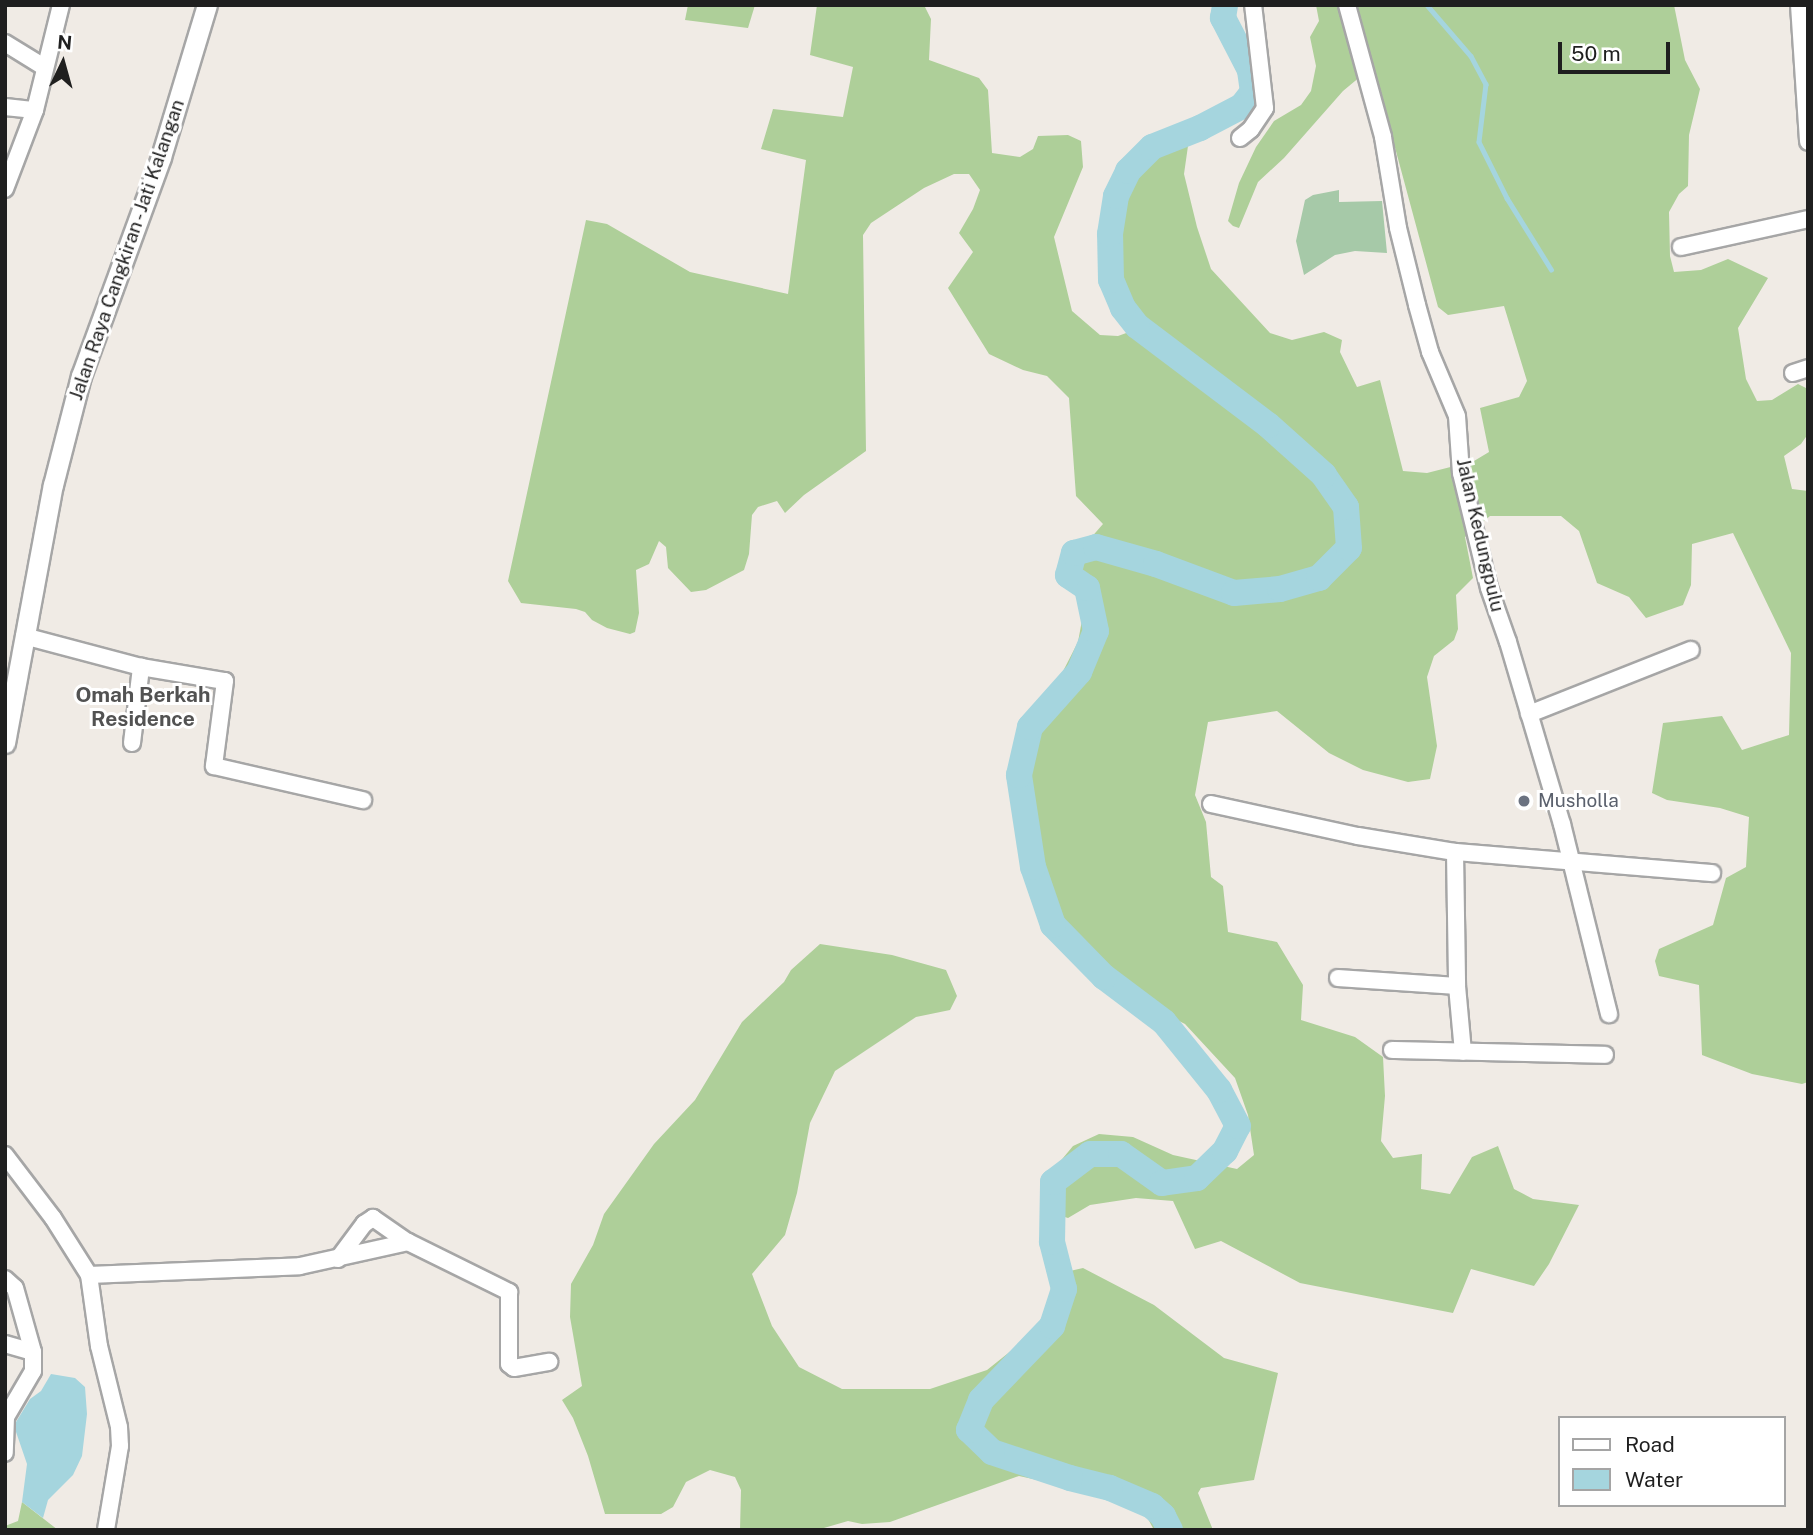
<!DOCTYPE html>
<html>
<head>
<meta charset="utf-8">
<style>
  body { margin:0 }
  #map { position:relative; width:1813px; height:1535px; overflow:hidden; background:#f0ebe5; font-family:"Public Sans",sans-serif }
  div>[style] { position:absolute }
  .forest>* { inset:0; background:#aecf99 }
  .cemetery>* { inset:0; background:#a6c9a8 }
  .water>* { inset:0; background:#a5d5de }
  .stream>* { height:4.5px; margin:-2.25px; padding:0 2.25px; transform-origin:2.25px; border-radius:2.25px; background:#a5d5de }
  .river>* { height:26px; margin:-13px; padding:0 13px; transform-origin:13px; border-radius:13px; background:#a5d5de }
  .roads { filter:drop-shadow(2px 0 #a6a6a6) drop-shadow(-2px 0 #a6a6a6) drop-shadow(0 2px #a6a6a6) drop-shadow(0 -2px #a6a6a6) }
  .minor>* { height:16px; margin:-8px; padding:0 8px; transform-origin:8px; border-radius:8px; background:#fff }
  .tertiary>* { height:19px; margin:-9.5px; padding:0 9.5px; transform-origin:9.5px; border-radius:9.5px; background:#fff }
  .dots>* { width:19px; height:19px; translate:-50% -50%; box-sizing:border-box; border:4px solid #fff; border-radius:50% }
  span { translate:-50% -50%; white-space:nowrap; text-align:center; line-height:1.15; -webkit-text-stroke:6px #fff; paint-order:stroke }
  .street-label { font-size:19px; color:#1f1f1f }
  .worship-label { font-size:19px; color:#5b616d }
  .left { translate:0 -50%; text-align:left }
  .neighbourhood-label { font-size:21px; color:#525252; font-weight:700 }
  .frame { position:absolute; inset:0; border:7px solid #1f1f1f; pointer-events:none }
  .legend { position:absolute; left:1558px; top:1416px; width:228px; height:91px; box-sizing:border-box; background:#fff; border:2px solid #a5a5a5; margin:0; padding:9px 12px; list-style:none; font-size:21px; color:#1f1f1f }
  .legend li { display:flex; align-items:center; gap:14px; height:35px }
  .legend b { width:35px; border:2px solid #a5a5a5 }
  .north { position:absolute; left:28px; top:28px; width:70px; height:70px; -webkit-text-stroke:5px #fff; paint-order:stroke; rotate:5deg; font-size:19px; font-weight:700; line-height:28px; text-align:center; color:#1f1f1f }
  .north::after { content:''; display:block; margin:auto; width:24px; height:32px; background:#1f1f1f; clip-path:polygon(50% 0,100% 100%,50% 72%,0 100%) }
  .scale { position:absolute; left:1558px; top:42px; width:112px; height:32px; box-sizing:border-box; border:4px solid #1f1f1f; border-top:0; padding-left:9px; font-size:21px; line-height:24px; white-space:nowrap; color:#1f1f1f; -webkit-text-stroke:5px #fff; paint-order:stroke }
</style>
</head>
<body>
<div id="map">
  <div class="forest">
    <div style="clip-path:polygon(688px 5px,755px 5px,748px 28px,685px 20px)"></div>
    <div style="clip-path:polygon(817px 5px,924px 5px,931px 19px,929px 60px,979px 78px,988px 90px,992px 153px,1020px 157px,1033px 149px,1038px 136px,1068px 135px,1081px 141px,1083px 167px,1054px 237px,1072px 311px,1100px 335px,1118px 336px,1129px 332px,1138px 314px,1119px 281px,1112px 260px,1116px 210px,1129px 177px,1150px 155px,1177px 136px,1188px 146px,1184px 174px,1197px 227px,1211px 269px,1270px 333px,1292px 340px,1324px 332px,1342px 340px,1340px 352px,1357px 387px,1380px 380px,1403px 471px,1427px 473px,1474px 461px,1489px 452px,1480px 408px,1519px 397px,1527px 381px,1504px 306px,1448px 315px,1438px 307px,1373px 66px,1343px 91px,1284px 158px,1258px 182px,1239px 228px,1233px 226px,1228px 221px,1239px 183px,1256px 147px,1274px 121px,1301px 105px,1311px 91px,1316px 66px,1310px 37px,1319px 21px,1316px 5px,1674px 5px,1685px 60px,1700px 89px,1689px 135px,1688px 186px,1679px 194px,1669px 212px,1670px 256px,1674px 272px,1701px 270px,1728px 259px,1768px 278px,1738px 328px,1746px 379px,1757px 401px,1772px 400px,1798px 384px,1808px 389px,1808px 434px,1801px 444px,1784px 456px,1792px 489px,1808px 491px,1808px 1082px,1802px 1084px,1752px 1074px,1702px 1055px,1699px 985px,1659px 976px,1655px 961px,1659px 949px,1713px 925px,1726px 878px,1746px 867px,1749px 817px,1720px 808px,1667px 800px,1652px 793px,1663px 723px,1722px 716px,1742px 750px,1789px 735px,1791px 653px,1733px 533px,1692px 544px,1691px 585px,1683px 605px,1646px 618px,1629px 597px,1597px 583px,1579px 531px,1561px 516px,1490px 516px,1465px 537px,1473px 578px,1456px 595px,1458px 629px,1454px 640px,1434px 656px,1427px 677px,1437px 746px,1430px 779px,1408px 782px,1363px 770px,1329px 753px,1277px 711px,1208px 722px,1195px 795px,1206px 822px,1211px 877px,1223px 886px,1228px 932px,1277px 942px,1303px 985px,1301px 1020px,1355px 1037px,1383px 1057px,1385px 1096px,1381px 1141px,1393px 1158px,1422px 1154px,1421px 1189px,1450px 1194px,1472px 1157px,1498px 1146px,1514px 1189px,1533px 1199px,1579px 1205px,1549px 1264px,1534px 1286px,1471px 1269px,1453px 1313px,1300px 1283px,1221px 1241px,1195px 1249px,1173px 1201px,1136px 1198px,1090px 1205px,1068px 1218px,1049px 1212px,1053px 1170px,1073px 1146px,1099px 1134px,1133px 1137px,1173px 1155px,1237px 1169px,1254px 1155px,1248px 1115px,1235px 1078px,1185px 1024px,1151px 1007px,1125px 1004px,1069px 953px,1042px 914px,1024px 835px,1016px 771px,1025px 727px,1058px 681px,1078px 642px,1082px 620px,1075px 592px,1063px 575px,1065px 554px,1089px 540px,1103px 524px,1076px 496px,1069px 398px,1047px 376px,1023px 370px,989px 354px,948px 288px,973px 252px,959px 233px,973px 209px,980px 190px,969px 174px,954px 174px,924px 188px,871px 223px,863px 235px,866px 451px,804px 495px,785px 513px,777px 501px,758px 507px,752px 515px,749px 554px,744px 570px,706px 590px,691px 592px,668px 568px,666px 547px,659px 541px,649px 564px,636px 570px,639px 613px,635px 632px,630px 634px,607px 628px,592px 620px,585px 612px,576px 609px,521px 603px,508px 581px,586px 220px,607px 224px,690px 272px,788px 294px,806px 160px,761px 149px,773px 109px,843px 117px,853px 67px,810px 55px)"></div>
    <div style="clip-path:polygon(820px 944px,892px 955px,946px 970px,957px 996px,950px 1010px,916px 1017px,835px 1071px,810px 1123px,797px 1193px,785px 1235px,752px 1274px,772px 1326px,799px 1367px,842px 1389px,930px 1389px,987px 1370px,1046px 1323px,1057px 1274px,1083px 1268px,1154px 1305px,1224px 1358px,1278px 1373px,1254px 1480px,1201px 1488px,1198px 1493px,1213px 1530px,1154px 1530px,1147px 1517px,1111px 1496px,1019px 1476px,890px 1522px,862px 1524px,848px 1521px,817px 1530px,740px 1530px,741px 1490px,735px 1477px,710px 1470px,686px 1482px,673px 1507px,661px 1514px,605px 1514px,588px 1456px,573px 1418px,562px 1400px,582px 1386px,570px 1317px,571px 1284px,593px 1245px,604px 1214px,654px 1144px,695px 1100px,742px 1022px,784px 982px,791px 970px)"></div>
    <div style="clip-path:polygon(22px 1502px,58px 1530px,5px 1530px,5px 1526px,18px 1521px)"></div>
  </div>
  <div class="cemetery">
    <div style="clip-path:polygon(1339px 190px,1339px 202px,1382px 201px,1387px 253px,1355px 251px,1335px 255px,1304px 275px,1296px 241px,1305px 200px,1313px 195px)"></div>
  </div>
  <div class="water">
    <div style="clip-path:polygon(51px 1374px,75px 1378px,85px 1387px,87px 1414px,82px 1456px,73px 1475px,48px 1500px,43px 1518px,22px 1502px,27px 1464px,15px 1429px,16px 1422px,30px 1399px,41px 1391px)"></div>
  </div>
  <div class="stream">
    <div style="left:1427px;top:5px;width:67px;rotate:49.2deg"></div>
    <div style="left:1471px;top:56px;width:32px;rotate:62deg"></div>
    <div style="left:1486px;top:84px;width:58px;rotate:96.9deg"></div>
    <div style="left:1479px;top:142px;width:63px;rotate:63.4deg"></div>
    <div style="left:1507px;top:198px;width:84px;rotate:58.2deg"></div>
  </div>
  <div class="river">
    <div style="left:1170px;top:1530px;width:16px;rotate:-117deg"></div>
    <div style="left:1163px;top:1516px;width:15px;rotate:-138deg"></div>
    <div style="left:1152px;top:1506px;width:46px;rotate:-156.8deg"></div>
    <div style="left:1110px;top:1488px;width:41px;rotate:-166deg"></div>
    <div style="left:1070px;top:1478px;width:82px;rotate:-161.6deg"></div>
    <div style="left:992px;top:1452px;width:32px;rotate:-136deg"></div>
    <div style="left:969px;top:1430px;width:32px;rotate:-68deg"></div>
    <div style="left:981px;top:1400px;width:103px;rotate:-46.2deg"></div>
    <div style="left:1052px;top:1326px;width:39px;rotate:-72deg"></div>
    <div style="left:1064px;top:1289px;width:49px;rotate:-104.3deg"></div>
    <div style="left:1052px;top:1242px;width:60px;rotate:-89deg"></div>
    <div style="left:1053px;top:1182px;width:46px;rotate:-37.1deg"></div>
    <div style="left:1090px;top:1154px;width:31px"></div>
    <div style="left:1121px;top:1154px;width:50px;rotate:35.3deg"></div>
    <div style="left:1162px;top:1183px;width:35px;rotate:-8deg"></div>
    <div style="left:1197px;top:1178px;width:39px;rotate:-44deg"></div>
    <div style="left:1225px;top:1151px;width:28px;rotate:-63deg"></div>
    <div style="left:1238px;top:1126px;width:41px;rotate:-117.8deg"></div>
    <div style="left:1219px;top:1090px;width:87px;rotate:-129deg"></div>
    <div style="left:1164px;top:1022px;width:75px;rotate:-143.1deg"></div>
    <div style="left:1104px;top:977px;width:73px;rotate:-134.4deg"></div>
    <div style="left:1053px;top:925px;width:61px;rotate:-109deg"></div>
    <div style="left:1033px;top:867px;width:93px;rotate:-98.7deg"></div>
    <div style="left:1019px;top:775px;width:49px;rotate:-77.1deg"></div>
    <div style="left:1030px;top:727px;width:74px;rotate:-48.3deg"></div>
    <div style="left:1079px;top:672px;width:44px;rotate:-67.5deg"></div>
    <div style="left:1096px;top:631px;width:44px;rotate:-101.8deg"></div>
    <div style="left:1087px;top:588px;width:23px;rotate:-146deg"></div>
    <div style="left:1068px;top:575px;width:23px;rotate:-75deg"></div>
    <div style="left:1074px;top:553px;width:23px;rotate:-15deg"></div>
    <div style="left:1096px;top:547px;width:62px;rotate:15.8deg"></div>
    <div style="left:1156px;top:564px;width:83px;rotate:20.4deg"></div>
    <div style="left:1234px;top:593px;width:46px;rotate:-5deg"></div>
    <div style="left:1280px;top:589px;width:41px;rotate:-15.8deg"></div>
    <div style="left:1319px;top:578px;width:42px;rotate:-45deg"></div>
    <div style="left:1349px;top:548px;width:41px;rotate:-94.2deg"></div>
    <div style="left:1346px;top:507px;width:39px;rotate:-125deg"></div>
    <div style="left:1324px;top:475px;width:75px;rotate:-138.2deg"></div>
    <div style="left:1268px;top:425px;width:164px;rotate:-142.9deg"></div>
    <div style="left:1137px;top:326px;width:23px;rotate:-128deg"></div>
    <div style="left:1123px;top:308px;width:30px;rotate:-113deg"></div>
    <div style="left:1111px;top:280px;width:46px;rotate:-91.2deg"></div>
    <div style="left:1110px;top:234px;width:38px;rotate:-81deg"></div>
    <div style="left:1116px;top:196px;width:28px;rotate:-64deg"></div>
    <div style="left:1128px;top:171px;width:34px;rotate:-45deg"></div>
    <div style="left:1152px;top:147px;width:52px;rotate:-21.6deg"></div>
    <div style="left:1200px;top:128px;width:47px;rotate:-27.6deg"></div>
    <div style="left:1242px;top:106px;width:18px;rotate:-52deg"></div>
    <div style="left:1253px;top:92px;width:22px;rotate:-98deg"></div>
    <div style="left:1250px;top:70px;width:59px;rotate:-117.4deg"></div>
    <div style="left:1223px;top:18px;width:13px;rotate:-81deg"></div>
  </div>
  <div class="roads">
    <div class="minor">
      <div style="left:1347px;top:5px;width:137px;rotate:74.7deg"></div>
      <div style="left:1383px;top:137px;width:92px;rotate:80.6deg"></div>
      <div style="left:1398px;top:228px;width:79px;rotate:76.1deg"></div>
      <div style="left:1417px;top:305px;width:49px;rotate:74.5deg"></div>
      <div style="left:1430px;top:352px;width:69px;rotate:67.1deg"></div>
      <div style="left:1457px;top:416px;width:57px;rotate:86deg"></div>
      <div style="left:1461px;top:473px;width:118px;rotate:76.3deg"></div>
      <div style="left:1489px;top:588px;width:57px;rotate:70.6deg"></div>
      <div style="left:1508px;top:642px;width:190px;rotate:73.5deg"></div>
      <div style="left:1562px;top:824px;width:196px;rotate:76.1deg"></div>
      <div style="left:1799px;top:5px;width:137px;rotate:86.2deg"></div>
      <div style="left:5px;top:43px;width:46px;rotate:31.6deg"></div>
      <div style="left:5px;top:107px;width:30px;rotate:6deg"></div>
      <div style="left:1240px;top:138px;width:14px;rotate:-39deg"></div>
      <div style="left:1251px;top:129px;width:25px;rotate:-56deg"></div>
      <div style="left:1265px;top:108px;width:104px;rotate:-96.6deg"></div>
      <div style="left:5px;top:189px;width:85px;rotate:-69.2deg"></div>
      <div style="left:35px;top:110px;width:108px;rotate:-76.1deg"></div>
      <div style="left:1681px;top:247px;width:130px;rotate:-12.4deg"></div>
      <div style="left:1793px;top:373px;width:16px;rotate:-18deg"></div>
      <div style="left:24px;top:636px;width:121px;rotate:14.8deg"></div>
      <div style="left:141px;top:667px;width:85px;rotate:9.5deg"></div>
      <div style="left:225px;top:681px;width:86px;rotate:97.4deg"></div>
      <div style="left:214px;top:766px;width:153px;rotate:12.9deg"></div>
      <div style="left:1529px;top:714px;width:174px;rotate:-21.6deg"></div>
      <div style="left:132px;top:743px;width:77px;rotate:-83.2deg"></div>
      <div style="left:1211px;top:804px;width:150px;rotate:12.3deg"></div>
      <div style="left:1358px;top:836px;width:98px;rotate:9.4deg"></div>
      <div style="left:1455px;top:852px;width:258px;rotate:4.7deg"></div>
      <div style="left:1455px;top:852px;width:134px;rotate:89.1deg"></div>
      <div style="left:1457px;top:986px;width:66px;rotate:84.8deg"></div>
      <div style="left:1338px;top:978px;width:119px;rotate:3.8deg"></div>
      <div style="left:1392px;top:1050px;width:213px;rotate:1.3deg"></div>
      <div style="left:5px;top:1155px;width:79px;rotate:52.7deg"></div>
      <div style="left:53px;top:1218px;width:67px;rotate:57.7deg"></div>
      <div style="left:89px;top:1275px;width:72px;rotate:82deg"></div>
      <div style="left:99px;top:1346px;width:83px;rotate:76.1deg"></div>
      <div style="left:119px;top:1427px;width:19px;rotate:87deg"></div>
      <div style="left:120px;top:1446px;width:85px;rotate:99.5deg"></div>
      <div style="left:338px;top:1259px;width:44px;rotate:-53.4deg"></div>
      <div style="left:364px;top:1224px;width:11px;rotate:-34deg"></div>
      <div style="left:373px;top:1218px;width:40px;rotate:34.9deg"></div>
      <div style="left:89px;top:1275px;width:211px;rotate:-2.4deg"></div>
      <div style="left:300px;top:1266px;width:111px;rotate:-12.5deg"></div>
      <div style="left:408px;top:1242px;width:113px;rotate:26.3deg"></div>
      <div style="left:509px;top:1292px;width:72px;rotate:90deg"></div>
      <div style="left:509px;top:1364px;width:6px;rotate:39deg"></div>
      <div style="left:514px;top:1368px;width:36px;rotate:-10deg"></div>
      <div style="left:5px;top:1279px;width:13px;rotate:42deg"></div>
      <div style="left:15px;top:1288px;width:66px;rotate:74.3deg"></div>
      <div style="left:33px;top:1352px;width:19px;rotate:90deg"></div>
      <div style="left:33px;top:1371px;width:53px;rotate:120.4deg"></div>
      <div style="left:6px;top:1417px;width:36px;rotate:92deg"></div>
      <div style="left:5px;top:1344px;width:29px;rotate:16deg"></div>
    </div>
    <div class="tertiary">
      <div style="left:5px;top:743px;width:262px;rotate:-79.5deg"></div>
      <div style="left:53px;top:485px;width:113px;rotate:-75.6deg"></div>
      <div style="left:81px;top:376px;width:233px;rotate:-69.9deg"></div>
      <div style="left:161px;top:157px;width:159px;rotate:-73.2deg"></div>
    </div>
  </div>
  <div class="dots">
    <div style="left:1524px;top:801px;background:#6b7280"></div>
  </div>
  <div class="street-label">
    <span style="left:127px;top:250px;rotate:-71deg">Jalan Raya Cangkiran - Jati Kalangan</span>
    <span style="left:1480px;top:535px;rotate:77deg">Jalan Kedungpulu</span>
  </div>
  <div class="worship-label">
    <span class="left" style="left:1538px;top:801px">Musholla</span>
  </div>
  <div class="neighbourhood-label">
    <span style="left:143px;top:707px">Omah Berkah<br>Residence</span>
  </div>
  <div class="frame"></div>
  <ul class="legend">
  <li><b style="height:9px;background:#fff"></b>Road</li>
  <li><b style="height:19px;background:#a5d5de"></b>Water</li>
  </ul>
  <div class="north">N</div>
  <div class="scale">50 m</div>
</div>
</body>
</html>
